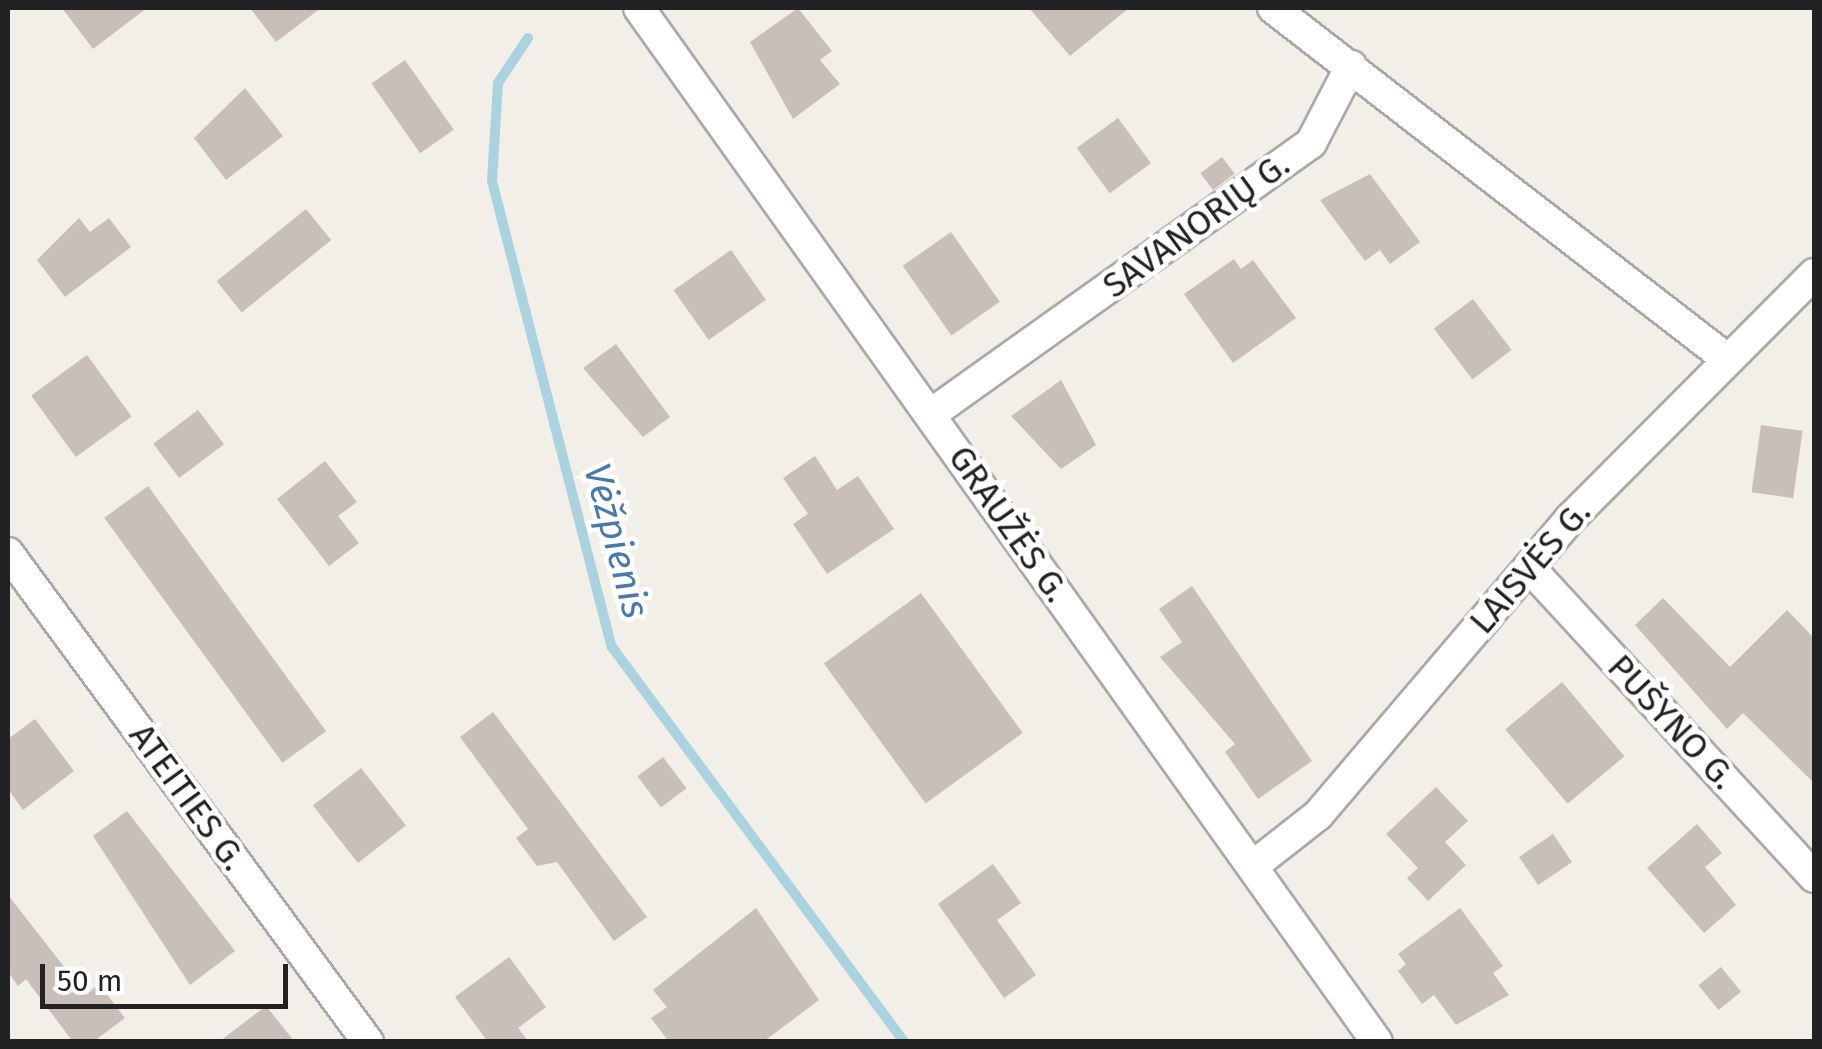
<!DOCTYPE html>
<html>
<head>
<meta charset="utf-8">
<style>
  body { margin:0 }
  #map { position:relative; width:1822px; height:1049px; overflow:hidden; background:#f2efe9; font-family:"Fira Sans",sans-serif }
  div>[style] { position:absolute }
  .stream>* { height:10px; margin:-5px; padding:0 5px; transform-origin:5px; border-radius:5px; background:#aad3df }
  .building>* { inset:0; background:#c7bfb8; transform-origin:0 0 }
  .roads { filter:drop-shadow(2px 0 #a9a9a9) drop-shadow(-2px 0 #a9a9a9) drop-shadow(0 2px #a9a9a9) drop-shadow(0 -2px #a9a9a9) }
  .street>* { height:30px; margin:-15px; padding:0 15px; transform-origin:15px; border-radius:15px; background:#fff }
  span { translate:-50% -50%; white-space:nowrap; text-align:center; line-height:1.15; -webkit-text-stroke:9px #fff; paint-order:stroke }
  .street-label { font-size:35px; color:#222 }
  .water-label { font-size:38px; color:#4a7aab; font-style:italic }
  .frame { position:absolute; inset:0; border:10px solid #222; pointer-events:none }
  .scale { position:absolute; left:40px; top:964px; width:248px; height:45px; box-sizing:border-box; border:5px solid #222; border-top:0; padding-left:12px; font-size:30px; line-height:35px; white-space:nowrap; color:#222; -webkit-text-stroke:8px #fff; paint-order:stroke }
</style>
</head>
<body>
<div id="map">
  <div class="stream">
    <div style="left:528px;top:38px;width:54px;rotate:123.7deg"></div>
    <div style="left:498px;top:83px;width:98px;rotate:93.5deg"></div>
    <div style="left:492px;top:181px;width:481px;rotate:75.6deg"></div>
    <div style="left:612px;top:647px;width:491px;rotate:53.5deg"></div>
  </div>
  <div class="building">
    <div style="clip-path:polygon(62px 8px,147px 8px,93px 49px)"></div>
    <div style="clip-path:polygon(250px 8px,321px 8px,276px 42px)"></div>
    <div style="clip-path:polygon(798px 8px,832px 51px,820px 60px,840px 84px,793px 119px,750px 42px)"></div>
    <div style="clip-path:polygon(1029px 8px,1129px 8px,1070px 56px)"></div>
    <div style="left:405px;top:60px;width:85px;height:41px;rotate:55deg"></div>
    <div style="clip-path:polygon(245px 88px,283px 136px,226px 180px,194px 138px)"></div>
    <div style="left:1118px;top:118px;width:56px;height:51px;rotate:54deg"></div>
    <div style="left:1222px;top:157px;width:21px;height:27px;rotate:53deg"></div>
    <div style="clip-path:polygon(1370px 174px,1420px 242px,1390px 264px,1380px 250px,1365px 261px,1320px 200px)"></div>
    <div style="left:306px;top:209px;width:40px;height:115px;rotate:51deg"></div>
    <div style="clip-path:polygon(79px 218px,90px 232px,109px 218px,131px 247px,65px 297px,37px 260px)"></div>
    <div style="left:951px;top:232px;width:85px;height:59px;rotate:55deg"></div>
    <div style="left:731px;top:250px;width:61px;height:70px;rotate:55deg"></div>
    <div style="clip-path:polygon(1234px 259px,1241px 269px,1253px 260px,1296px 318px,1233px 363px,1184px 294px)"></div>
    <div style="left:1473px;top:299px;width:64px;height:49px;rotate:53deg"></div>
    <div style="clip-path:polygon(616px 344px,670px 417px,643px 437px,583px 368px)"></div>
    <div style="left:87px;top:355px;width:76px;height:69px;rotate:54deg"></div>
    <div style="clip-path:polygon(1061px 380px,1096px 445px,1061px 469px,1011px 416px)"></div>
    <div style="left:198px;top:410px;width:43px;height:56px;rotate:53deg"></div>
    <div style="left:1761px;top:425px;width:42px;height:68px;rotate:8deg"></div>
    <div style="clip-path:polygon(815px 456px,837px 490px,858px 476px,894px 529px,827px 574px,793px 524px,808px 514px,783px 478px)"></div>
    <div style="clip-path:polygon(325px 461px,357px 502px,338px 516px,359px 543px,329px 566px,277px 499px)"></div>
    <div style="left:148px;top:486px;width:303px;height:54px;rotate:54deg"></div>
    <div style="clip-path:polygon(1192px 586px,1312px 761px,1258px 799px,1225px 752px,1235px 744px,1160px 657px,1182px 642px,1159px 609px)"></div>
    <div style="left:921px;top:593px;width:173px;height:120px;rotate:54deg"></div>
    <div style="clip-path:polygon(1663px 598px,1730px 667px,1787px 610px,1814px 638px,1814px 783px,1743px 713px,1727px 729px,1635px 625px)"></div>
    <div style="left:1562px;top:682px;width:97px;height:74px;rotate:50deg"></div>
    <div style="clip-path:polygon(493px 712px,647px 917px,614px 941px,557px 862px,537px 866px,516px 838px,528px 829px,460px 737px)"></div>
    <div style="clip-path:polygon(35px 719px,74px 771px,23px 810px,8px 789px,8px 739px)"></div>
    <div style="left:663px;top:757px;width:39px;height:32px;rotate:53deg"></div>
    <div style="left:361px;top:768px;width:73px;height:61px;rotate:52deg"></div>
    <div style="clip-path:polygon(1436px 787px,1468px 821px,1445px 842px,1466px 865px,1428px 901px,1407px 878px,1418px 868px,1386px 834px)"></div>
    <div style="clip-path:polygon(127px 811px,235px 951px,190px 985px,93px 836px)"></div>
    <div style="clip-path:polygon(1697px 824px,1722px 853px,1705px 867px,1736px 905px,1704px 933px,1647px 868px)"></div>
    <div style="left:1553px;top:834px;width:34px;height:41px;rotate:56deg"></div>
    <div style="clip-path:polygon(993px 864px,1021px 903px,997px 920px,1036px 975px,1004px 998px,938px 904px)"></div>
    <div style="clip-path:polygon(8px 895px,86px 995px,99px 984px,125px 1018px,93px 1042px,73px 1042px,26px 979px,18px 986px,8px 972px)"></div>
    <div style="clip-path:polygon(756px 908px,819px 1000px,763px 1042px,669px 1042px,651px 1018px,667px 1007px,653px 990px)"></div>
    <div style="clip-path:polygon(1460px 908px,1503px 966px,1493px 973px,1509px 995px,1456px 1025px,1434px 995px,1422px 1004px,1398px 971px,1406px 964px,1398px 954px)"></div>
    <div style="clip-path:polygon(509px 957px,546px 1007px,518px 1028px,529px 1042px,488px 1042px,455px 997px)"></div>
    <div style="left:1721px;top:967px;width:32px;height:29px;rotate:51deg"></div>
    <div style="clip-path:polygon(266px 1006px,294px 1041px,220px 1041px)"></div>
  </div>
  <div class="roads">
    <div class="street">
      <div style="left:639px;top:8px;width:1270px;rotate:54.48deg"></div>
      <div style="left:1273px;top:8px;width:574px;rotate:37.71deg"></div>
      <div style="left:931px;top:414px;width:467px;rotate:-35.5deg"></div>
      <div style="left:1311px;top:143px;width:87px;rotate:-62.5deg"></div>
      <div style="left:8px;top:553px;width:607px;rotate:53.64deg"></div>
      <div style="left:1529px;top:567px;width:421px;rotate:47.4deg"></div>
      <div style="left:1253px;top:866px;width:83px;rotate:-38.1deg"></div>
      <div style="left:1318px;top:815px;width:392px;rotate:-49.6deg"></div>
      <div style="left:1572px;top:517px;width:343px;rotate:-45.1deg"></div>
    </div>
  </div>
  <div class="street-label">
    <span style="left:1196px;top:225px;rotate:-36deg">SAVANORIŲ G.</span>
    <span style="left:1009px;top:524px;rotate:55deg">GRAUŽĖS G.</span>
    <span style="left:1530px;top:567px;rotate:-49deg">LAISVĖS G.</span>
    <span style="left:1672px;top:722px;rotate:47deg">PUŠYNO G.</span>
    <span style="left:188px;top:797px;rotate:54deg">ATEITIES G.</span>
  </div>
  <div class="water-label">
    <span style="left:616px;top:541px;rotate:75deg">Vėžpienis</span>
  </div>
  <div class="frame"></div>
  <div class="scale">50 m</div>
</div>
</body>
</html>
